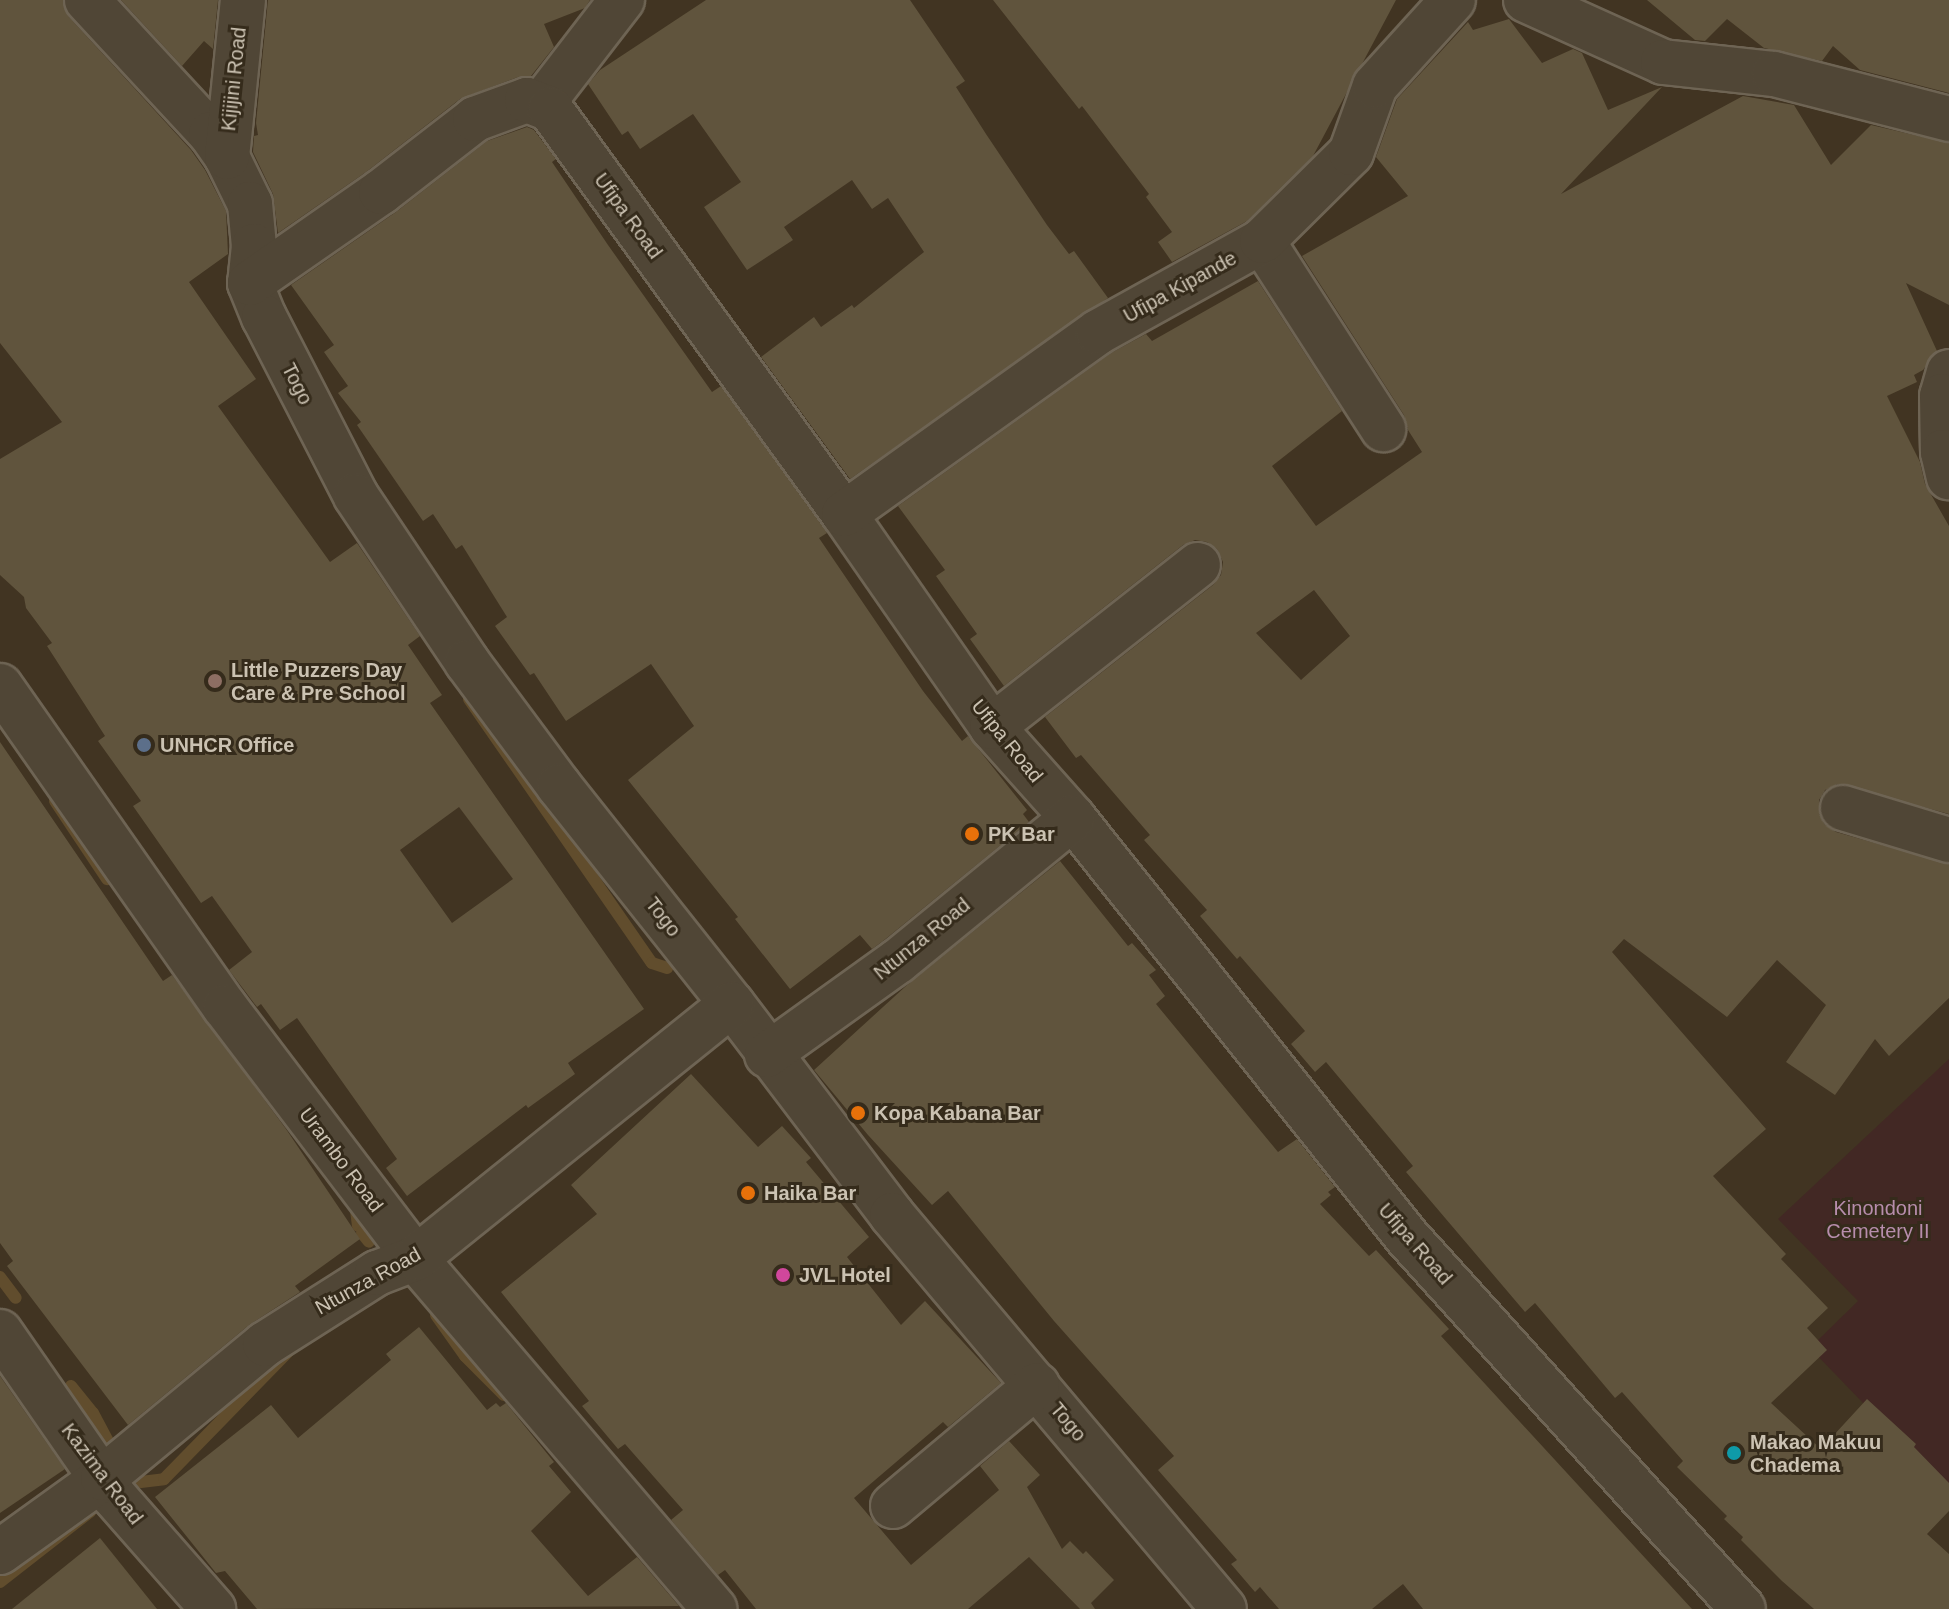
<!DOCTYPE html>
<html>
<head>
<meta charset="utf-8">
<style>
  body { margin:0 }
  #map { position:relative; width:1949px; height:1609px; overflow:hidden; background:#413422; font-family:Helvetica,sans-serif }
  div>[style] { position:absolute }
  .green>* { inset:0; background:#422824 }
  .stream>* { height:12px; margin:-6px; padding:0 6px; transform-origin:6px; border-radius:6px; background:#614d2d }
  .building>* { inset:0; background:#60543d }
  .roads { filter:drop-shadow(2px 0 #6e6454) drop-shadow(-2px 0 #6e6454) drop-shadow(0 2px #6e6454) drop-shadow(0 -2px #6e6454) }
  .minor>* { height:44px; margin:-22px; padding:0 22px; transform-origin:22px; border-radius:22px; background:#504636 }
  .dots>* { width:22px; height:22px; translate:-50% -50%; box-sizing:border-box; border:4px solid #352b1b; border-radius:50% }
  span { translate:-50% -50%; white-space:nowrap; text-align:center; line-height:1.15; -webkit-text-stroke:6px #352b1b; paint-order:stroke }
  .street-label { font-size:20px; color:#cbc2b2 }
  .poi-label { font-size:20px; color:#cbc2b2; font-weight:700 }
  .left { translate:0 -50%; text-align:left }
  .park-label { font-size:20px; color:#b78dac }
</style>
</head>
<body>
<div id="map">
  <div class="green">
    <div style="clip-path:polygon(1949px 1059px,1949px 1492px,1810px 1348px,1858px 1301px,1778px 1219px)"></div>
  </div>
  <div class="stream">
    <div style="left:469px;top:699px;width:321px;rotate:55.3deg"></div>
    <div style="left:652px;top:963px;width:16px;rotate:18deg"></div>
    <div style="left:55px;top:801px;width:94px;rotate:56.3deg"></div>
    <div style="left:230px;top:1043px;width:15px;rotate:70deg"></div>
    <div style="left:235px;top:1057px;width:30px;rotate:49deg"></div>
    <div style="left:355px;top:1202px;width:24px;rotate:83deg"></div>
    <div style="left:362px;top:1233px;width:11px;rotate:52deg"></div>
    <div style="left:0;top:1277px;width:26px;rotate:53deg"></div>
    <div style="left:436px;top:1315px;width:50px;rotate:54.7deg"></div>
    <div style="left:465px;top:1356px;width:55px;rotate:45deg"></div>
    <div style="left:71px;top:1386px;width:35px;rotate:51deg"></div>
    <div style="left:93px;top:1413px;width:32px;rotate:62deg"></div>
    <div style="left:141px;top:1482px;width:23px;rotate:-7deg"></div>
    <div style="left:164px;top:1479px;width:177px;rotate:-45.7deg"></div>
    <div style="left:0;top:1582px;width:115px;rotate:-38deg"></div>
  </div>
  <div class="building">
    <div style="clip-path:polygon(evenodd,0 0,63px 0,69px 17px,191px 150px,205px 170px,226px 211px,228px 254px,189px 282px,256px 379px,218px 406px,330px 562px,357px 543px,420px 636px,408px 645px,442px 695px,430px 703px,644px 1009px,568px 1063px,575px 1074px,528px 1108px,526px 1105px,407px 1196px,386px 1168px,397px 1159px,297px 1018px,280px 1030px,261px 1004px,257px 1007px,229px 970px,252px 952px,212px 896px,201px 903px,133px 806px,141px 801px,98px 741px,105px 736px,47px 646px,52px 643px,26px 608px,24px 597px,0 575px,0 459px,62px 422px,0 343px,0 0,459px 807px,513px 879px,452px 923px,400px 850px,459px 807px)"></div>
    <div style="clip-path:polygon(121px 0,218px 0,213px 49px,204px 41px,182px 66px)"></div>
    <div style="clip-path:polygon(268px 0,590px 0,585px 8px,544px 24px,554px 47px,531px 76px,518px 77px,460px 99px,366px 172px,278px 233px,273px 194px,253px 152px,254px 136px,258px 135px,256px 123px)"></div>
    <div style="clip-path:polygon(706px 0,910px 0,965px 81px,956px 87px,986px 134px,1047px 225px,1069px 254px,1074px 251px,1108px 298px,850px 479px,761px 357px,814px 317px,821px 327px,852px 305px,854px 308px,924px 252px,888px 198px,872px 209px,852px 180px,784px 227px,793px 240px,747px 270px,704px 207px,741px 182px,693px 114px,640px 149px,628px 131px,622px 135px,588px 84px,600px 70px)"></div>
    <div style="clip-path:polygon(993px 0,1396px 0,1313px 156px,1247px 221px,1172px 262px,1158px 242px,1172px 232px,1146px 197px,1149px 194px,1082px 106px,1079px 109px)"></div>
    <div style="clip-path:polygon(1647px 0,1949px 0,1949px 93px,1860px 70px,1833px 46px,1822px 61px,1764px 48px,1727px 19px,1705px 41px,1695px 40px)"></div>
    <div style="clip-path:polygon(evenodd,1509px 19px,1542px 63px,1573px 49px,1582px 53px,1608px 110px,1662px 87px,1561px 194px,1743px 96px,1794px 105px,1831px 165px,1871px 125px,1949px 143px,1949px 305px,1906px 283px,1937px 351px,1923px 370px,1914px 375px,1917px 382px,1887px 396px,1920px 462px,1925px 484px,1949px 526px,1949px 814px,1838px 784px,1825px 790px,1819px 800px,1819px 813px,1824px 824px,1836px 832px,1949px 864px,1949px 998px,1889px 1056px,1875px 1039px,1835px 1095px,1786px 1062px,1826px 1005px,1777px 960px,1727px 1017px,1624px 939px,1612px 952px,1766px 1129px,1713px 1176px,1786px 1254px,1781px 1259px,1828px 1308px,1807px 1328px,1827px 1350px,1771px 1403px,1821px 1449px,1867px 1399px,1916px 1444px,1914px 1447px,1949px 1483px,1949px 1511px,1927px 1534px,1949px 1554px,1949px 1609px,1814px 1609px,1782px 1581px,1741px 1540px,1743px 1537px,1724px 1519px,1727px 1516px,1677px 1467px,1683px 1461px,1622px 1392px,1615px 1398px,1535px 1303px,1525px 1312px,1406px 1172px,1413px 1166px,1326px 1062px,1315px 1072px,1291px 1044px,1305px 1031px,1240px 956px,1237px 959px,1200px 916px,1207px 910px,1144px 840px,1150px 835px,1081px 755px,1076px 758px,1045px 717px,1213px 585px,1221px 575px,1223px 562px,1217px 549px,1207px 542px,1195px 540px,1183px 545px,1004px 686px,970px 639px,977px 634px,936px 576px,945px 570px,898px 506px,1111px 353px,1146px 334px,1152px 341px,1258px 281px,1342px 411px,1272px 466px,1316px 526px,1422px 452px,1408px 430px,1404px 415px,1302px 256px,1408px 196px,1376px 157px,1397px 99px,1468px 22px,1473px 30px,1509px 19px,1314px 590px,1350px 636px,1301px 680px,1256px 633px,1314px 590px)"></div>
    <div style="clip-path:polygon(527px 127px,534px 130px,556px 159px,552px 162px,608px 245px,712px 392px,721px 386px,824px 528px,827px 533px,819px 538px,923px 691px,962px 741px,968px 736px,1027px 810px,1023px 814px,1029px 822px,883px 941px,872px 949px,860px 935px,790px 989px,735px 919px,738px 917px,628px 780px,694px 726px,651px 664px,566px 721px,534px 673px,530px 675px,495px 626px,507px 617px,462px 545px,456px 549px,433px 514px,423px 521px,357px 425px,361px 422px,338px 393px,348px 386px,324px 352px,334px 345px,291px 285px,396px 212px,487px 141px)"></div>
    <div style="clip-path:polygon(0 742px,163px 981px,172px 975px,286px 1129px,360px 1239px,295px 1286px,300px 1292px,249px 1325px,128px 1425px,7px 1266px,13px 1261px,0 1243px)"></div>
    <div style="clip-path:polygon(1060px 861px,1128px 946px,1132px 943px,1156px 970px,1149px 975px,1165px 996px,1156px 1004px,1278px 1152px,1297px 1139px,1335px 1187px,1328px 1192px,1331px 1195px,1320px 1204px,1369px 1256px,1376px 1250px,1449px 1329px,1441px 1336px,1692px 1609px,1423px 1609px,1403px 1584px,1372px 1609px,1279px 1609px,1260px 1587px,1255px 1592px,1231px 1564px,1237px 1560px,1158px 1470px,1174px 1456px,1054px 1321px,948px 1191px,932px 1205px,868px 1135px,814px 1070px,906px 986px)"></div>
    <div style="clip-path:polygon(691px 1074px,758px 1147px,782px 1126px,811px 1158px,806px 1162px,869px 1237px,847px 1257px,901px 1325px,925px 1301px,1001px 1383px,948px 1427px,943px 1422px,854px 1498px,911px 1565px,999px 1490px,980px 1466px,1009px 1441px,1040px 1475px,1027px 1487px,1062px 1549px,1070px 1541px,1083px 1554px,1086px 1551px,1114px 1580px,1091px 1603px,1095px 1609px,1080px 1609px,1029px 1557px,968px 1609px,756px 1609px,725px 1570px,718px 1575px,671px 1520px,683px 1510px,625px 1444px,618px 1449px,582px 1406px,589px 1401px,501px 1292px,597px 1214px,571px 1185px)"></div>
    <div style="clip-path:polygon(419px 1327px,487px 1410px,496px 1403px,500px 1407px,506px 1403px,554px 1462px,549px 1466px,571px 1492px,531px 1531px,588px 1596px,637px 1557px,679px 1606px,257px 1609px,225px 1571px,216px 1573px,155px 1497px,271px 1405px,298px 1438px,391px 1360px,386px 1354px)"></div>
    <div style="clip-path:polygon(0 1376px,65px 1469px,0 1513px)"></div>
    <div style="clip-path:polygon(100px 1538px,157px 1609px,12px 1609px)"></div>
  </div>
  <div class="roads">
    <div class="minor">
      <div style="left:87px;top:0;width:183px;rotate:47.2deg"></div>
      <div style="left:211px;top:134px;width:28px;rotate:55deg"></div>
      <div style="left:227px;top:157px;width:52px;rotate:63.9deg"></div>
      <div style="left:250px;top:204px;width:42px;rotate:84.6deg"></div>
      <div style="left:254px;top:246px;width:37px;rotate:96deg"></div>
      <div style="left:250px;top:283px;width:37px;rotate:68deg"></div>
      <div style="left:264px;top:317px;width:201px;rotate:62.8deg"></div>
      <div style="left:356px;top:496px;width:200px;rotate:56.2deg"></div>
      <div style="left:467px;top:662px;width:154px;rotate:53.4deg"></div>
      <div style="left:559px;top:786px;width:278px;rotate:51.6deg"></div>
      <div style="left:732px;top:1004px;width:265px;rotate:52.8deg"></div>
      <div style="left:892px;top:1215px;width:515px;rotate:49.88deg"></div>
      <div style="left:1526px;top:0;width:150px;rotate:24.3deg"></div>
      <div style="left:1663px;top:62px;width:112px;rotate:6.2deg"></div>
      <div style="left:1774px;top:74px;width:181px;rotate:14.4deg"></div>
      <div style="left:541px;top:105px;width:133px;rotate:-52.4deg"></div>
      <div style="left:227px;top:157px;width:158px;rotate:-84.2deg"></div>
      <div style="left:1262px;top:241px;width:224px;rotate:57.2deg"></div>
      <div style="left:250px;top:283px;width:160px;rotate:-34.8deg"></div>
      <div style="left:381px;top:192px;width:119px;rotate:-37.8deg"></div>
      <div style="left:475px;top:119px;width:55px;rotate:-20.1deg"></div>
      <div style="left:527px;top:100px;width:25px;rotate:21deg"></div>
      <div style="left:550px;top:109px;width:500px;rotate:54.02deg"></div>
      <div style="left:844px;top:514px;width:259px;rotate:55.2deg"></div>
      <div style="left:992px;top:727px;width:122px;rotate:48.3deg"></div>
      <div style="left:1073px;top:818px;width:536px;rotate:51.44deg"></div>
      <div style="left:1407px;top:1237px;width:501px;rotate:47.91deg"></div>
      <div style="left:1949px;top:372px;width:25px;rotate:106deg"></div>
      <div style="left:1942px;top:396px;width:56px;rotate:89deg"></div>
      <div style="left:1943px;top:452px;width:26px;rotate:77deg"></div>
      <div style="left:844px;top:514px;width:312px;rotate:-35.6deg"></div>
      <div style="left:1098px;top:332px;width:188px;rotate:-29deg"></div>
      <div style="left:1262px;top:241px;width:125px;rotate:-44.7deg"></div>
      <div style="left:1351px;top:153px;width:71px;rotate:-70.3deg"></div>
      <div style="left:1375px;top:86px;width:116px;rotate:-47.8deg"></div>
      <div style="left:0;top:686px;width:392px;rotate:55deg"></div>
      <div style="left:225px;top:1007px;width:321px;rotate:52.8deg"></div>
      <div style="left:419px;top:1263px;width:455px;rotate:49.5deg"></div>
      <div style="left:992px;top:727px;width:262px;rotate:-38.2deg"></div>
      <div style="left:1843px;top:808px;width:111px;rotate:16.8deg"></div>
      <div style="left:767px;top:1055px;width:161px;rotate:-35.7deg"></div>
      <div style="left:898px;top:961px;width:226px;rotate:-39.3deg"></div>
      <div style="left:0;top:1332px;width:198px;rotate:55.3deg"></div>
      <div style="left:113px;top:1495px;width:152px;rotate:48.7deg"></div>
      <div style="left:893px;top:1506px;width:188px;rotate:-40deg"></div>
      <div style="left:0;top:1552px;width:127px;rotate:-35.7deg"></div>
      <div style="left:103px;top:1478px;width:210px;rotate:-39.6deg"></div>
      <div style="left:265px;top:1344px;width:133px;rotate:-32.4deg"></div>
      <div style="left:377px;top:1273px;width:42px;rotate:-21deg"></div>
      <div style="left:416px;top:1258px;width:405px;rotate:-38.8deg"></div>
    </div>
  </div>
  <div class="dots">
    <div style="left:215px;top:681px;background:#8d6e63"></div>
    <div style="left:144px;top:745px;background:#5c6f8a"></div>
    <div style="left:972px;top:834px;background:#e8710a"></div>
    <div style="left:858px;top:1113px;background:#e8710a"></div>
    <div style="left:748px;top:1193px;background:#e8710a"></div>
    <div style="left:783px;top:1275px;background:#d1479c"></div>
    <div style="left:1734px;top:1453px;background:#0f9aa8"></div>
  </div>
  <div class="street-label">
    <span style="left:234px;top:79px;rotate:-84deg">Kijijini Road</span>
    <span style="left:628px;top:216px;rotate:54deg">Ufipa Road</span>
    <span style="left:1180px;top:287px;rotate:-29deg">Ufipa Kipande</span>
    <span style="left:297px;top:384px;rotate:63deg">Togo</span>
    <span style="left:1007px;top:741px;rotate:51deg">Ufipa Road</span>
    <span style="left:663px;top:917px;rotate:52deg">Togo</span>
    <span style="left:922px;top:939px;rotate:-39deg">Ntunza Road</span>
    <span style="left:341px;top:1160px;rotate:53deg">Urambo Road</span>
    <span style="left:1415px;top:1244px;rotate:49deg">Ufipa Road</span>
    <span style="left:368px;top:1281px;rotate:-29deg">Ntunza Road</span>
    <span style="left:1068px;top:1422px;rotate:50deg">Togo</span>
    <span style="left:102px;top:1474px;rotate:53deg">Kazima Road</span>
  </div>
  <div class="poi-label">
    <span class="left" style="left:231px;top:682px">Little Puzzers Day<br>Care &amp; Pre School</span>
    <span class="left" style="left:160px;top:745px">UNHCR Office</span>
    <span class="left" style="left:988px;top:834px">PK Bar</span>
    <span class="left" style="left:874px;top:1113px">Kopa Kabana Bar</span>
    <span class="left" style="left:764px;top:1193px">Haika Bar</span>
    <span class="left" style="left:799px;top:1275px">JVL Hotel</span>
    <span class="left" style="left:1750px;top:1454px">Makao Makuu<br>Chadema</span>
  </div>
  <div class="park-label">
    <span style="left:1878px;top:1220px">Kinondoni<br>Cemetery II</span>
  </div>
</div>
</body>
</html>
